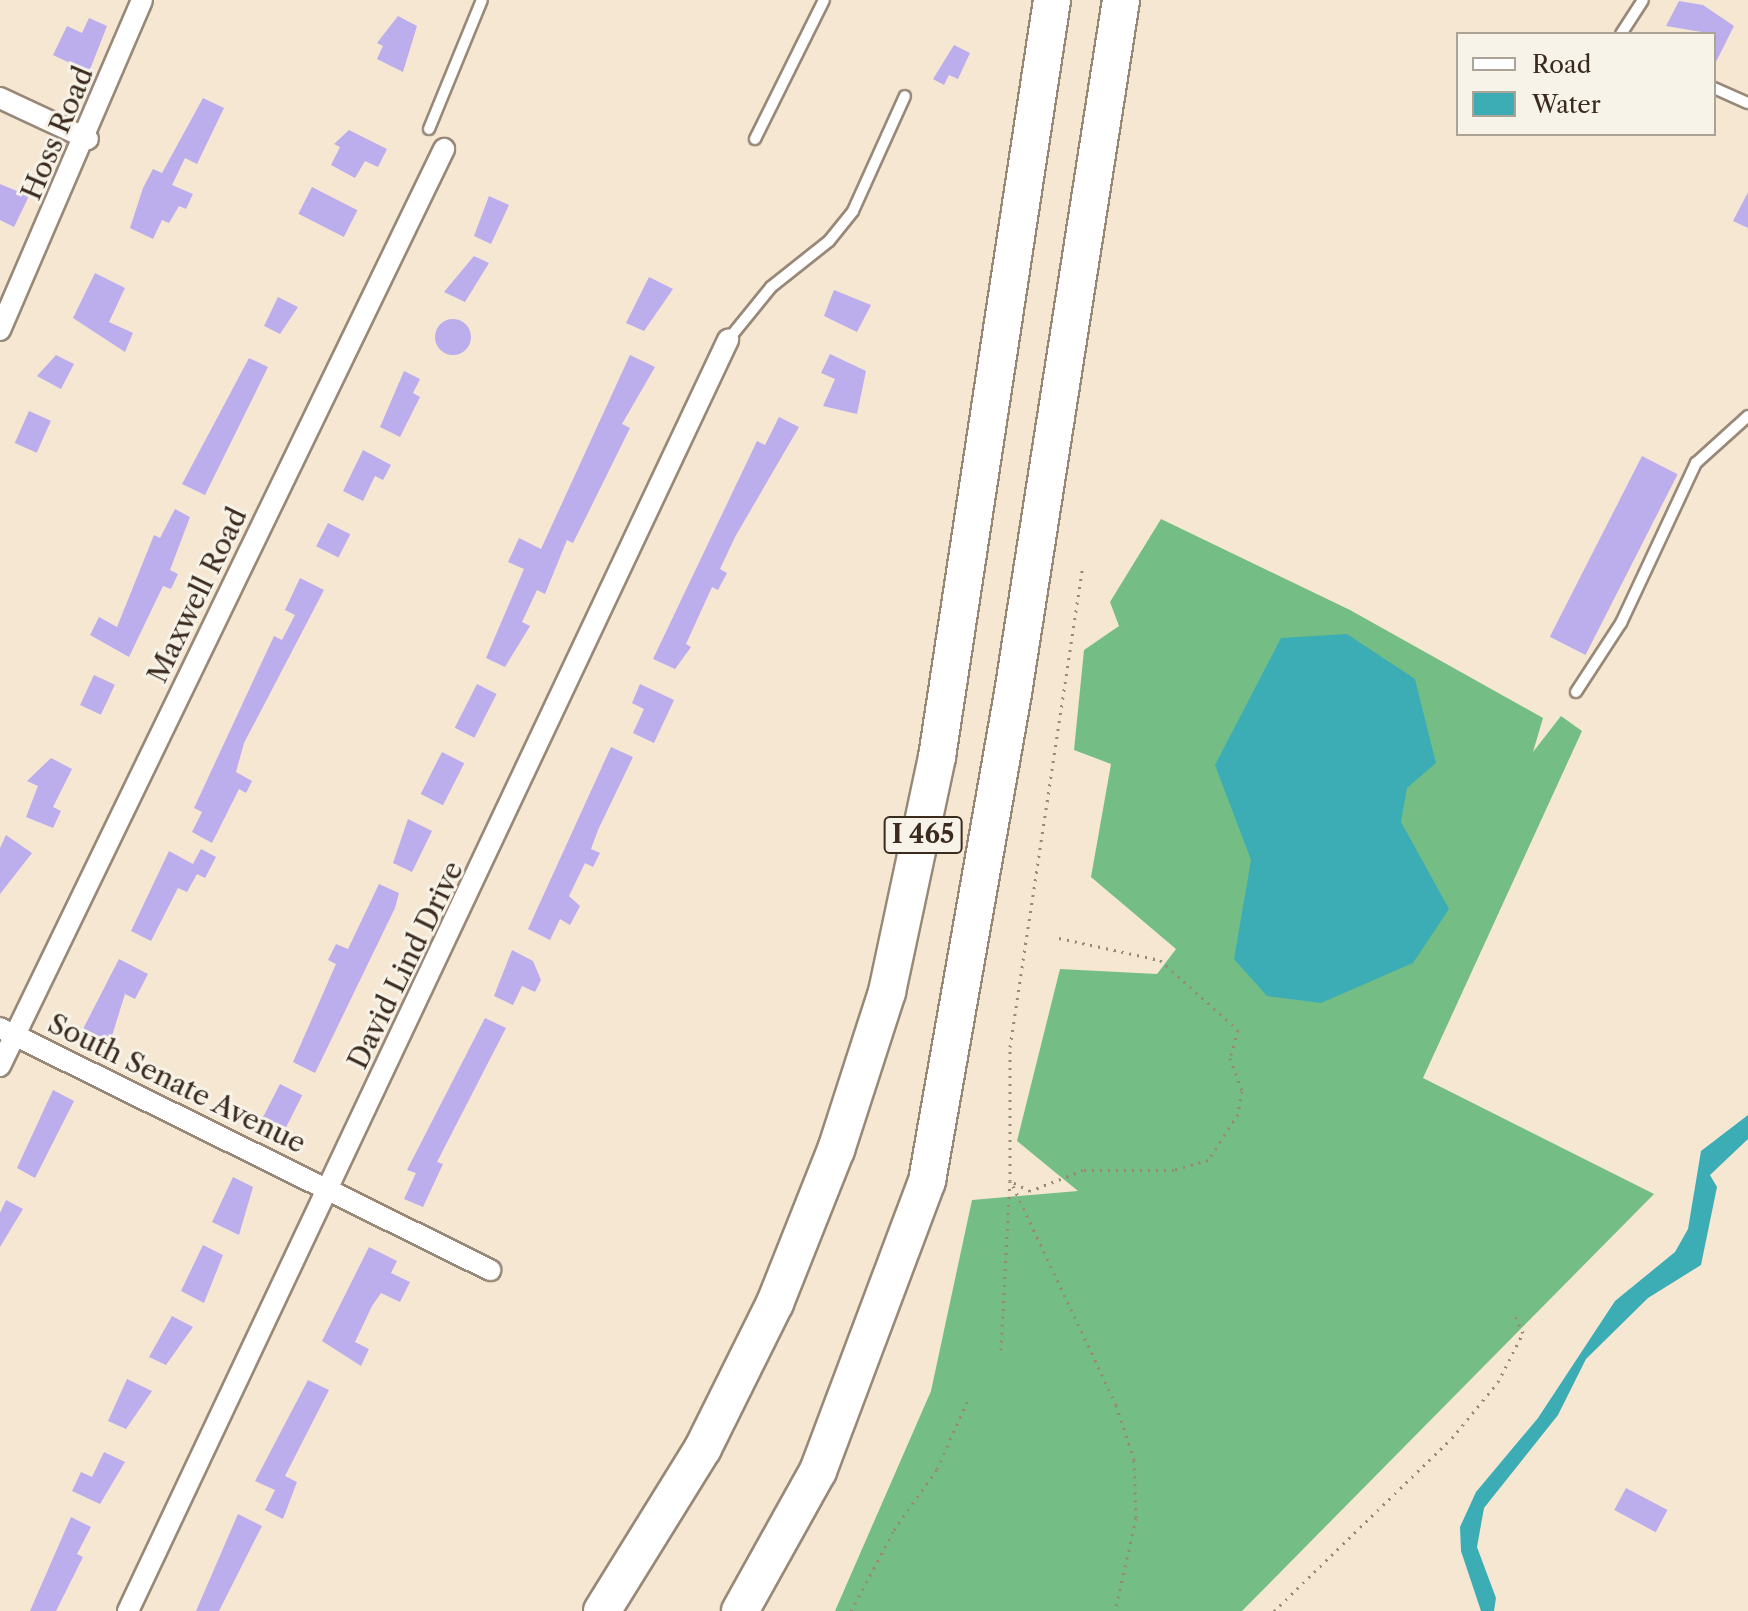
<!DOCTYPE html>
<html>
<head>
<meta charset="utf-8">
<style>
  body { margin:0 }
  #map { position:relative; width:1748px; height:1611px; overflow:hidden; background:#f6e7d3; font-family:"Libre Caslon Text",serif }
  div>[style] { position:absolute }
  .forest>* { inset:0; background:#74be85 }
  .water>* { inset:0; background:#3cadb5 }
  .building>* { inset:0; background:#bcadec; transform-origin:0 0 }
  .round { border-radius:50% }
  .path>* { height:3px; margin-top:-1.5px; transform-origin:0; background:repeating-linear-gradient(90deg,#988878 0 2px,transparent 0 8px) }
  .roads { filter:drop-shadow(2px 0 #988878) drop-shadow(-2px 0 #988878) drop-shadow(0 2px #988878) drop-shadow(0 -2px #988878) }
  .service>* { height:10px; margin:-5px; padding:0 5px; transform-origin:5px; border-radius:5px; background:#fff }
  .minor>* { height:20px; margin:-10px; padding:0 10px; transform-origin:10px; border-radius:10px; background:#fff }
  .motorway>* { height:36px; margin:-18px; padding:0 18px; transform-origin:18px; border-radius:18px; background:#fff }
  span { translate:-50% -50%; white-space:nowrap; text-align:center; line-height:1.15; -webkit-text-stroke:6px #f7f3e8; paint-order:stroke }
  .shield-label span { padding:2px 6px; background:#f7f3e8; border:2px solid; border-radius:6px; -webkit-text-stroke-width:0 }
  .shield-label { font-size:26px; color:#3b2a1e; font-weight:700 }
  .street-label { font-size:28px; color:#3b2a1e }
  .legend { position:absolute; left:1456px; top:32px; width:260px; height:104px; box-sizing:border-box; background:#f7f3e8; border:2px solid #aca397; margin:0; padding:10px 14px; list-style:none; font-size:24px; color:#3b2a1e }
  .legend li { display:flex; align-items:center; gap:16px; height:40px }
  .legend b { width:40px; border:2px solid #aca397 }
</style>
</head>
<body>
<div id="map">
  <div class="forest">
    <div style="clip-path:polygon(1161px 519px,1350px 610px,1543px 718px,1533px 752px,1561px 716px,1582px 731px,1423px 1078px,1654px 1194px,1242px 1611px,835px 1611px,931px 1391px,972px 1200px,1078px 1191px,1017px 1141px,1060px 969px,1157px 974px,1176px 949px,1091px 877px,1111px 764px,1074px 750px,1084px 650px,1119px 626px,1110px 602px)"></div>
  </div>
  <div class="water">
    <div style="clip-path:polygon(1347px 634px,1415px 679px,1436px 763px,1407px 788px,1401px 822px,1449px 909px,1413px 963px,1321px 1003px,1267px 996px,1234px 959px,1251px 860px,1215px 765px,1281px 638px)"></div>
    <div style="clip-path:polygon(1748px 1115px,1748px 1139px,1710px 1175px,1717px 1187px,1701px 1265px,1648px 1298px,1586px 1359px,1558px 1415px,1484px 1508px,1477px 1547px,1496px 1598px,1494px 1611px,1481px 1611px,1461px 1551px,1460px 1527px,1476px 1492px,1538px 1418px,1615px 1301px,1675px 1252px,1688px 1229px,1701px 1151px)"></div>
  </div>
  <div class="building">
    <div style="clip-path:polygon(1679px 1px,1703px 5px,1734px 26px,1714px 66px,1714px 34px,1666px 26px)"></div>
    <div style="clip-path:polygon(398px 16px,417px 26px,403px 72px,377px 59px,383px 46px,377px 43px)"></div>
    <div style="clip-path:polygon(89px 18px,107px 26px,89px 72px,53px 55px,67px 26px,82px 33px)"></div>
    <div style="clip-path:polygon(954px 45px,970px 53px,958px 79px,949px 75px,944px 85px,933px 79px)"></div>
    <div style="clip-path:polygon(203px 98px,224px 108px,197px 164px,185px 158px,172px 185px,193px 194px,186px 209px,179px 206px,169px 223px,162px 220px,153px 239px,130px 228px,143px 188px,153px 169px,162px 173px)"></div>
    <div style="clip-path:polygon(349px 130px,387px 149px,378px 167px,365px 161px,355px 178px,331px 165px,340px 147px,334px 144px)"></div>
    <div style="clip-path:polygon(0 184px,29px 196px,14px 227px,0 220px)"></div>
    <div style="left:312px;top:187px;width:51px;height:30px;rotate:27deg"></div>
    <div style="clip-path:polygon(1748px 192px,1748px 228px,1733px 221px)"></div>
    <div style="clip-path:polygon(489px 196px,509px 205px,491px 244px,474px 236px)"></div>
    <div style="clip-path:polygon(474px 256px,489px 263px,465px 302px,444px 292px)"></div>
    <div style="clip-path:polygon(95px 273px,125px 288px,109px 322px,133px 333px,125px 352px,73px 318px)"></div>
    <div style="clip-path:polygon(649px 277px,673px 289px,644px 331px,626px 323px)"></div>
    <div style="clip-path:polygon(834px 290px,871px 305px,857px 332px,824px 316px)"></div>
    <div style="clip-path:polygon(278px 297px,298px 307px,280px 334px,264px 326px)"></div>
    <div class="round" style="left:435px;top:319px;width:36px;height:36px"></div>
    <div style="clip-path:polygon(830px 354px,866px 371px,857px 414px,823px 406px,835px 379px,821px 373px)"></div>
    <div style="clip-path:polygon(56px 355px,74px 364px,61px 389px,37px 376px)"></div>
    <div style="clip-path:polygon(630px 355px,655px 367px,622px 424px,630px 428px,588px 513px,573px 543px,567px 540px,545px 594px,537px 590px,522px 622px,530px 626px,505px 667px,486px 658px,524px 569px,508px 562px,519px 538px,541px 549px)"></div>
    <div style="clip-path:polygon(249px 358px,268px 367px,205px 495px,182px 484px)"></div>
    <div style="clip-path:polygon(404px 371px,420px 379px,413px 393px,420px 397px,400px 437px,380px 427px)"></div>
    <div style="left:29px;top:411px;width:24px;height:35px;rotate:24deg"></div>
    <div style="clip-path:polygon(779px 417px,799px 427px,735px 537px,720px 569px,727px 573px,718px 590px,712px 587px,686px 644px,691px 647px,675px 669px,653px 659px,757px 441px,765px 445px)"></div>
    <div style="clip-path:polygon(363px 450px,391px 465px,383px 480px,375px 476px,363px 501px,343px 491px)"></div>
    <div style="left:1642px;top:456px;width:40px;height:203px;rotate:27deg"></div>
    <div style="clip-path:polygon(175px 509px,190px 517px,170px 570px,178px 574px,171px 589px,163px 586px,129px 657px,90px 635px,99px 617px,117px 627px,154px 535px,160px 538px)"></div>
    <div style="left:328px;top:523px;width:25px;height:26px;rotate:27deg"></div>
    <div style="clip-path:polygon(300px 578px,324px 590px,244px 743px,236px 772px,252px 781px,246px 793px,239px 789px,212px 843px,192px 832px,202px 812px,194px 808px,274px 636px,282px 640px,295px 615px,285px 610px)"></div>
    <div style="left:94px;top:675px;width:23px;height:33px;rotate:25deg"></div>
    <div style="left:477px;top:684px;width:22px;height:49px;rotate:27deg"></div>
    <div style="clip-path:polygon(640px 684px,674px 700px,654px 743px,633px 733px,644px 709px,632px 703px)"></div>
    <div style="clip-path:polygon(611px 747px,633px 757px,598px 830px,591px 849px,600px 853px,593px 867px,585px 863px,569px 896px,580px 906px,570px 925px,560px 919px,550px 940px,528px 929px)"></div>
    <div style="left:442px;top:752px;width:25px;height:47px;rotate:27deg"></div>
    <div style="clip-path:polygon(51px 758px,72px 769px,53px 807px,61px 811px,53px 828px,26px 817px,38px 786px,27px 781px)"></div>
    <div style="clip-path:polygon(408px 819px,432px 831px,412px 872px,393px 863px)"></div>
    <div style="clip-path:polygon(6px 835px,32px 853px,0 894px,0 848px)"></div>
    <div style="clip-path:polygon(201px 849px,216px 857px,205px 878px,197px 874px,187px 892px,178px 888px,151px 941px,131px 931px,169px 851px,193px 864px)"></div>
    <div style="clip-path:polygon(379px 884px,399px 893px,395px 908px,315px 1073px,293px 1062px,336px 964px,328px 960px,336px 944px,348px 949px)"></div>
    <div style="clip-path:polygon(512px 950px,533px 961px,541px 980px,535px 992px,522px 986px,513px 1005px,494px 996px)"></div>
    <div style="clip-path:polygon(119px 959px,148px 974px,135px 999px,125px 994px,111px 1039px,102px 1039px,83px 1029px)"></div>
    <div style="clip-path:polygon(485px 1018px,506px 1028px,437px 1162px,443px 1164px,423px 1207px,404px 1199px,416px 1173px,407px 1170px)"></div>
    <div style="left:280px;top:1084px;width:25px;height:43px;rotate:27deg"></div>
    <div style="clip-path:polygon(53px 1090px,74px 1101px,35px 1178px,17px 1168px)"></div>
    <div style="clip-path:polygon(233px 1177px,253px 1187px,239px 1235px,212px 1222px)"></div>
    <div style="clip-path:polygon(6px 1200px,23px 1209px,0 1247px,0 1213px)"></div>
    <div style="clip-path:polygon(203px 1245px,223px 1255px,204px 1303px,181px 1291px)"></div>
    <div style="clip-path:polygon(369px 1247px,397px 1261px,391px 1273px,410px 1282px,400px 1302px,381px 1293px,372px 1306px,355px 1342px,369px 1349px,361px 1366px,322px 1341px)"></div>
    <div style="clip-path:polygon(172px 1316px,193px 1327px,166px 1365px,149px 1357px)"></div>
    <div style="clip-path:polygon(127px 1379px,152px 1391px,126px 1429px,108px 1421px)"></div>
    <div style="clip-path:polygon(308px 1380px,329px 1390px,285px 1476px,297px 1482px,283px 1519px,265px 1510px,275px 1490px,255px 1481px)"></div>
    <div style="clip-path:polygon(104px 1452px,125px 1462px,100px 1504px,72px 1491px,81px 1472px,92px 1477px)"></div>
    <div style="left:1626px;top:1488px;width:47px;height:25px;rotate:28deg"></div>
    <div style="clip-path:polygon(238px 1514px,262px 1526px,219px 1611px,196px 1611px)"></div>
    <div style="clip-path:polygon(71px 1517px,91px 1527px,77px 1554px,83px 1557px,56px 1611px,30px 1611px)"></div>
  </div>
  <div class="path">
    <div style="left:1059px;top:938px;width:103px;rotate:12.3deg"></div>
    <div style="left:1160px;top:960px;width:105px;rotate:41.9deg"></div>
    <div style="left:1238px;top:1030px;width:29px;rotate:106deg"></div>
    <div style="left:1230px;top:1058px;width:35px;rotate:70deg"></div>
    <div style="left:1242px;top:1091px;width:23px;rotate:100deg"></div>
    <div style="left:1238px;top:1114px;width:55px;rotate:123.1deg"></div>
    <div style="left:1208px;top:1160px;width:35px;rotate:164deg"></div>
    <div style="left:1174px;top:1170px;width:91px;rotate:180deg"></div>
    <div style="left:1083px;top:1170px;width:57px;rotate:158.4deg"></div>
    <div style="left:1030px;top:1191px;width:22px;rotate:-153deg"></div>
    <div style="left:1010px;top:1181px;width:134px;rotate:-90deg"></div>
    <div style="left:1010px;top:1047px;width:487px;rotate:-81.4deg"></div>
    <div style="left:1013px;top:1186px;width:242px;rotate:64.8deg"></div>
    <div style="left:1116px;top:1405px;width:58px;rotate:71.9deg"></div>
    <div style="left:1134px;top:1460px;width:58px;rotate:88deg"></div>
    <div style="left:1136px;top:1518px;width:95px;rotate:102.7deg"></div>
    <div style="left:1001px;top:1350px;width:169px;rotate:-87deg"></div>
    <div style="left:851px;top:1611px;width:92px;rotate:-62deg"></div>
    <div style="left:894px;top:1530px;width:75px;rotate:-54.8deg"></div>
    <div style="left:937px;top:1469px;width:79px;rotate:-66deg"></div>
    <div style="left:1274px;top:1611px;width:248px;rotate:-44.2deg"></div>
    <div style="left:1452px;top:1438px;width:72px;rotate:-50.6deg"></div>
    <div style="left:1498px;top:1382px;width:55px;rotate:-63deg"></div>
    <div style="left:1523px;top:1333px;width:19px;rotate:-115deg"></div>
  </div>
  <div class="roads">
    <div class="service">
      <div style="left:1621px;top:34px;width:40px;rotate:-57.1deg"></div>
      <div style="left:1714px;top:88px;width:37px;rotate:24deg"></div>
      <div style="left:429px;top:129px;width:139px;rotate:-67.7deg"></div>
      <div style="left:755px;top:139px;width:155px;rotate:-63.6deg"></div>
      <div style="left:728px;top:340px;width:68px;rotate:-50.9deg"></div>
      <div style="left:771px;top:287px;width:74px;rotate:-38.4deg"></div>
      <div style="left:829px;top:241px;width:38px;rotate:-51deg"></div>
      <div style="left:853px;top:211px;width:126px;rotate:-65.7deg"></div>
      <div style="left:1576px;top:692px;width:82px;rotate:-56.9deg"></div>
      <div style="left:1621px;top:623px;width:177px;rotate:-64.9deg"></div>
      <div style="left:1696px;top:463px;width:70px;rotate:-42.1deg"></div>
    </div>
    <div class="minor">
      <div style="left:0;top:98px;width:97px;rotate:25deg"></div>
      <div style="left:0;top:330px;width:359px;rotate:-66.7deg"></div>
      <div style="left:0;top:1028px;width:547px;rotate:26.28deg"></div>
      <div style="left:0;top:1066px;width:1019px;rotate:-64.16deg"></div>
      <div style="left:128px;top:1611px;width:1406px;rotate:-64.73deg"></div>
    </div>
    <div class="motorway">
      <div style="left:602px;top:1611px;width:192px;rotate:-58.2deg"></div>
      <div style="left:703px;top:1448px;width:162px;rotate:-63.6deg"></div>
      <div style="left:775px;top:1303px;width:165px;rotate:-68.3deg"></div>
      <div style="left:836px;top:1150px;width:166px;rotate:-72.1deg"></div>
      <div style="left:887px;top:992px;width:240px;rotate:-78deg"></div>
      <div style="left:937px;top:757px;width:766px;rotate:-81.36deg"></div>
      <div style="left:740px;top:1611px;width:160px;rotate:-60.9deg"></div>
      <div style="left:818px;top:1471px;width:310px;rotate:-69.4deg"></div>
      <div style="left:927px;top:1181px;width:496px;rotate:-80deg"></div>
      <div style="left:1013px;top:693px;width:701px;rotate:-81.14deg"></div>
    </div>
  </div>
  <div class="shield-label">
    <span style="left:923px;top:835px">I 465</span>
  </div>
  <div class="street-label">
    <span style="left:57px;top:133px;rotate:-67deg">Hoss Road</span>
    <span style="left:197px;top:595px;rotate:-64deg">Maxwell Road</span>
    <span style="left:405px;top:965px;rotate:-64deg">David Lind Drive</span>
    <span style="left:177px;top:1083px;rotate:26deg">South Senate Avenue</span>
  </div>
  <ul class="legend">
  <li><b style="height:10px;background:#fff"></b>Road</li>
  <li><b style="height:22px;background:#3cadb5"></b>Water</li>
  </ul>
</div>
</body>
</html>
